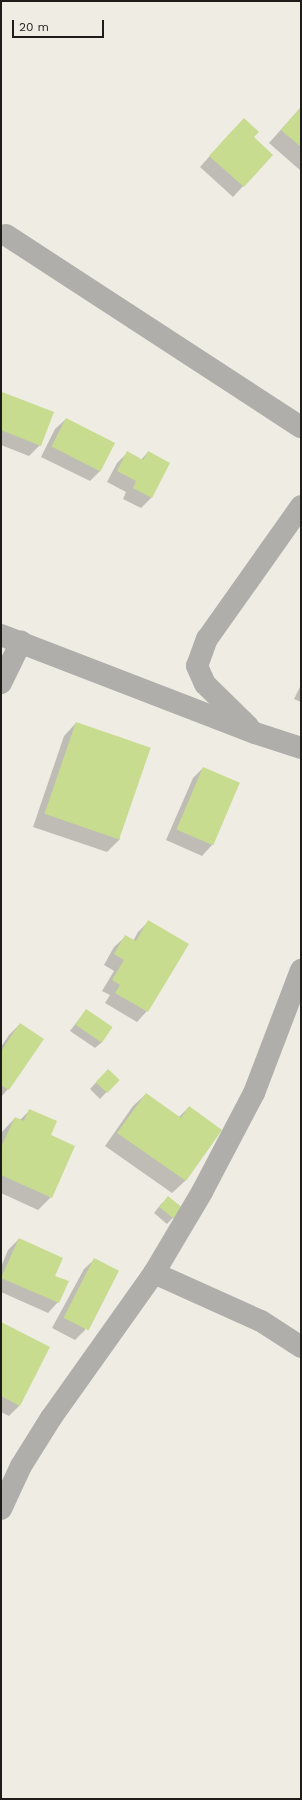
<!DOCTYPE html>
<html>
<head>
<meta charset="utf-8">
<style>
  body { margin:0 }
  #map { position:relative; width:302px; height:1800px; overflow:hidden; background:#eeece3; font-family:"Work Sans",sans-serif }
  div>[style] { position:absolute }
  .shadow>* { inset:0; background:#0003 }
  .building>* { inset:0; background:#c8dc90; transform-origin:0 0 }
  .street>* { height:22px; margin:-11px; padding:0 11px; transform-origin:11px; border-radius:11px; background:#b0aeab }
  span { translate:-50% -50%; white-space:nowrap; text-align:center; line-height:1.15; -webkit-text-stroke:3px #eeece3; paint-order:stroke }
  .frame { position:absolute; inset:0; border:2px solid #1d1c19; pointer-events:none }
  .scale { position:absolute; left:12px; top:20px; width:92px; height:18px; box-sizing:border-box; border:2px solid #1d1c19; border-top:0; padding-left:5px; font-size:12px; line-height:14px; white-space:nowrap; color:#1d1c19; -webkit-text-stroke:3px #eeece3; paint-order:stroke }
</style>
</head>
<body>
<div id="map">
  <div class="shadow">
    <div style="clip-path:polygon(301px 107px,301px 171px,269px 143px)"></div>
    <div style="clip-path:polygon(233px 130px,252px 137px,272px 155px,233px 197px,200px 167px)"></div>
    <div style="clip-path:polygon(3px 393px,40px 445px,29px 456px,1px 445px,1px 395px)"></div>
    <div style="clip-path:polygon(66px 419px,114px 443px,100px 471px,90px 481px,41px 457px,55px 429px)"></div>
    <div style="clip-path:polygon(148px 452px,151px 498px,141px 508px,123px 499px,126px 492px,107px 482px,117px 463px,127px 453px,141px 460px)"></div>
    <div style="clip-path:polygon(301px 685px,301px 702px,294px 699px)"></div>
    <div style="clip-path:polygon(76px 723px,120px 839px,107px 852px,33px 827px,64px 736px)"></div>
    <div style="clip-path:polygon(203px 768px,212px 845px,202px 856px,166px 840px,193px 778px)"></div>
    <div style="clip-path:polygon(149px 921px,147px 1011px,137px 1022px,105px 1003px,110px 995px,102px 991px,114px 971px,104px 965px,114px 947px,125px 937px,133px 941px,138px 932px)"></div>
    <div style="clip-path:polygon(86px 1010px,102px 1042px,95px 1048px,70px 1031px)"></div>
    <div style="clip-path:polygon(20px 1024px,8px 1089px,1px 1097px,1px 1047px,9px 1035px)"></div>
    <div style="clip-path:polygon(102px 1076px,118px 1080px,100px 1099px,90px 1089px)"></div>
    <div style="clip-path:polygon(146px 1094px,179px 1117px,189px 1107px,221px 1130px,185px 1181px,172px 1193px,105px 1146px,133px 1106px)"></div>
    <div style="clip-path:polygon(30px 1110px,49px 1136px,51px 1197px,38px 1210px,1px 1193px,1px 1133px,15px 1118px,20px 1120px)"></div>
    <div style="clip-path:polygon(162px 1203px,182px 1208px,167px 1224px,154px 1213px)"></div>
    <div style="clip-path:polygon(19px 1239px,54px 1276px,58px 1302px,48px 1313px,1px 1292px,1px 1267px,8px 1250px)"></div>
    <div style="clip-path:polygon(95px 1259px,85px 1330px,75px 1340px,52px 1328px,84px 1269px)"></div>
    <div style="clip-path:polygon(1px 1323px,19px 1406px,9px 1416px,1px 1412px)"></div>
  </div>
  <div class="building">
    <div style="clip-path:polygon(301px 107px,301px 147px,281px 130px)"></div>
    <div style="clip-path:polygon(244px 118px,259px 132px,254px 137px,273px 155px,244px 187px,209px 156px)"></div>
    <div style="clip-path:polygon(2px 392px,54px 412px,41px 446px,1px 430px)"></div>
    <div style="left:66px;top:418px;width:55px;height:32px;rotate:27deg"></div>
    <div style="clip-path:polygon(127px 451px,143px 460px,148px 451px,170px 463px,152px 498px,133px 488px,136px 481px,117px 471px)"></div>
    <div style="left:76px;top:722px;width:79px;height:97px;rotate:19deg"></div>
    <div style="left:203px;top:767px;width:40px;height:68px;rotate:23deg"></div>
    <div style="clip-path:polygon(148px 920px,189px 944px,148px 1012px,115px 993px,120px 985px,112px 980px,124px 960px,114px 954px,125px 935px,136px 941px)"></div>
    <div style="left:86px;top:1009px;width:32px;height:19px;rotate:34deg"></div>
    <div style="clip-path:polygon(20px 1023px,44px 1039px,9px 1090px,1px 1085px,1px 1051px)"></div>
    <div style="left:108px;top:1069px;width:16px;height:18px;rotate:43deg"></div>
    <div style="clip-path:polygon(146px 1093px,181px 1118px,189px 1106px,222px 1130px,186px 1181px,117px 1133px)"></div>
    <div style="clip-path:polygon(29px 1109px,57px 1121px,51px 1135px,75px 1146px,52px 1198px,1px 1175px,1px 1147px,15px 1117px,24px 1121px)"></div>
    <div style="left:168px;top:1196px;width:19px;height:14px;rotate:39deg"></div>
    <div style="clip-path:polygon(19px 1238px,63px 1258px,55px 1276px,69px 1281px,59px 1303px,1px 1278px)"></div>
    <div style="left:94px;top:1258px;width:28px;height:67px;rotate:27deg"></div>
    <div style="clip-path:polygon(1px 1322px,50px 1347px,20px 1406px,1px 1396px)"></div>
  </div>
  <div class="street">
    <div style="left:6px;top:235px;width:352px;rotate:33.1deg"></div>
    <div style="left:1px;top:635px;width:272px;rotate:21.1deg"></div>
    <div style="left:255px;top:733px;width:48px;rotate:18.1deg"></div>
    <div style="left:1px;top:683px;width:46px;rotate:-64deg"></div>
    <div style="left:248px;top:726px;width:60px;rotate:-135.7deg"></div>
    <div style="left:205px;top:684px;width:20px;rotate:-114deg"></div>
    <div style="left:197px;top:666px;width:29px;rotate:-70deg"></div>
    <div style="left:207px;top:639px;width:163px;rotate:-54.7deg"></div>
    <div style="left:154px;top:1273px;width:117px;rotate:24.2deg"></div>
    <div style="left:261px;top:1321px;width:48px;rotate:33deg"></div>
    <div style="left:1px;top:1509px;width:47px;rotate:-65.1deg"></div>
    <div style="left:21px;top:1466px;width:57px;rotate:-58deg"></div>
    <div style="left:51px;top:1418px;width:178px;rotate:-54.6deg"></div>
    <div style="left:154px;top:1273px;width:94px;rotate:-59.3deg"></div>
    <div style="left:202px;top:1192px;width:112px;rotate:-62.3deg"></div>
    <div style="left:254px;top:1093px;width:132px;rotate:-69.1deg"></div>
  </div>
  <div class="frame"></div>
  <div class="scale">20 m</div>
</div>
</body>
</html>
